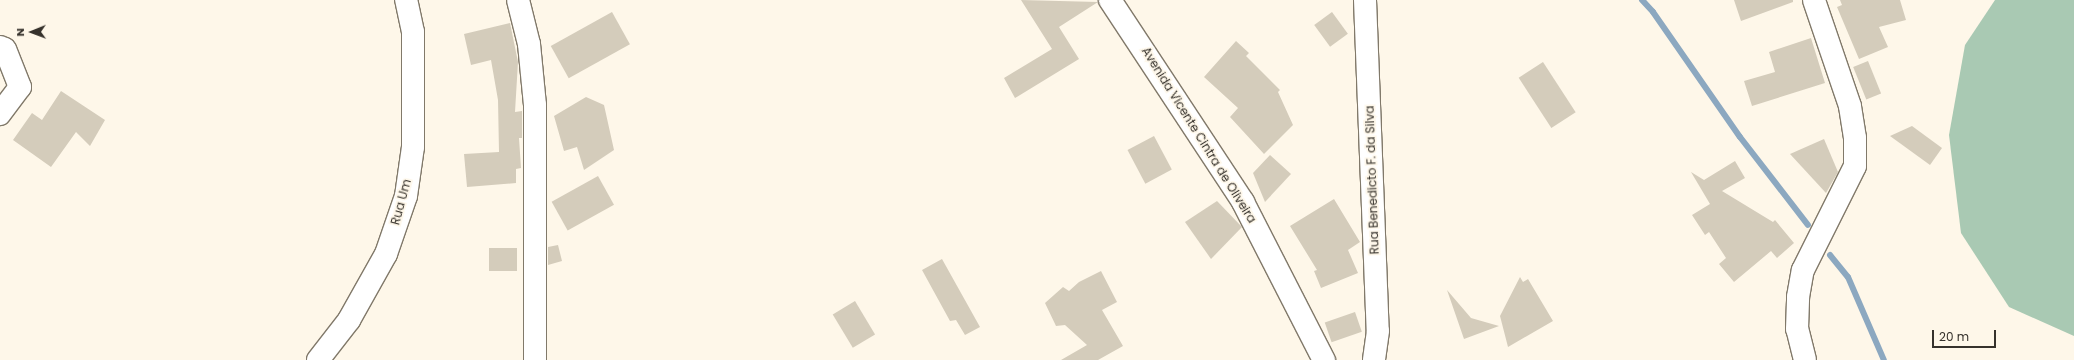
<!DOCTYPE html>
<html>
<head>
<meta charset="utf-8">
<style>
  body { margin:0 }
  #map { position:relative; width:2074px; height:360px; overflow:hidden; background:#fef7e9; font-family:Poppins,sans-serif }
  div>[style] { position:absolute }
  .forest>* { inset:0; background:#a9c9b3 }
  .stream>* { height:6px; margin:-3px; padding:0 3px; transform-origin:3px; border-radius:3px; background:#8ca8c0 }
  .building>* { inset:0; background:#d4ccbb; transform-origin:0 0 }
  .roads { filter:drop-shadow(1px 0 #81796a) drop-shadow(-1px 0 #81796a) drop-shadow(0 1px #81796a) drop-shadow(0 -1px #81796a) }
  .street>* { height:22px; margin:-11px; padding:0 11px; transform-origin:11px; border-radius:11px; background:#fff }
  span { translate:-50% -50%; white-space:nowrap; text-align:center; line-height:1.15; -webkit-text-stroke:3.5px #fef7e9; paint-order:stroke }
  .street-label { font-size:12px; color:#36322c }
  .north { position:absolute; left:12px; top:12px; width:40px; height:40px; -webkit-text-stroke:3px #fef7e9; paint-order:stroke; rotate:269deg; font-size:11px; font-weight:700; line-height:16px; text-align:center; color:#36322c }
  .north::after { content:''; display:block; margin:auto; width:14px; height:18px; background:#36322c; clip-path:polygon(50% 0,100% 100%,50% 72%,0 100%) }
  .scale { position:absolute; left:1932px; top:330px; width:64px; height:18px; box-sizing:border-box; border:2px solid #36322c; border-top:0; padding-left:5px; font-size:12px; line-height:14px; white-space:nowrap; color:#36322c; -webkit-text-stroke:3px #fef7e9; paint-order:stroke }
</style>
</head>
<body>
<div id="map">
  <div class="forest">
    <div style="clip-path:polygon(1995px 0,2074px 0,2074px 336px,2009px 307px,1961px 233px,1949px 135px,1965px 45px)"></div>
  </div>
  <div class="stream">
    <div style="left:1642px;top:0;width:16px;rotate:47deg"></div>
    <div style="left:1653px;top:12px;width:152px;rotate:55.2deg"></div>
    <div style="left:1740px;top:137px;width:111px;rotate:52.3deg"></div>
    <div style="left:1830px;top:255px;width:28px;rotate:51deg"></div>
    <div style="left:1848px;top:277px;width:90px;rotate:66.6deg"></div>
  </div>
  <div class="building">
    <div style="clip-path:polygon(1021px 0,1098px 2px,1059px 27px,1079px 59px,1015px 98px,1004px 78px,1052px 49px)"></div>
    <div style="clip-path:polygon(1734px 0,1793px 0,1793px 2px,1741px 21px)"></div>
    <div style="clip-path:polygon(1840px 0,1900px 0,1906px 20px,1879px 27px,1888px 47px,1859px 59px,1837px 7px,1842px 5px)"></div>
    <div style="left:612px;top:12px;width:37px;height:70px;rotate:61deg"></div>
    <div style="left:1332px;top:12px;width:27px;height:22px;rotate:54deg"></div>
    <div style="clip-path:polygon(510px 23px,518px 62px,515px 112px,522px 111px,522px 138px,519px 138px,521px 168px,516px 169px,516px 183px,467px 187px,464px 154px,499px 152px,498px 100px,491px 60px,471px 65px,464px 34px)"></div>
    <div style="clip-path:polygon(1811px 38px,1825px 83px,1752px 106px,1744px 81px,1775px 72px,1769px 52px)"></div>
    <div style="clip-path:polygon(1236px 41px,1249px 53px,1246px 56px,1280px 90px,1278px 92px,1293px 125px,1264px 154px,1230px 117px,1238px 108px,1204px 77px)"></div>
    <div style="left:1868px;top:61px;width:35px;height:16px;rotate:68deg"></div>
    <div style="left:1543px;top:62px;width:60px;height:29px;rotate:57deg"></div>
    <div style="clip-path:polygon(61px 91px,105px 120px,90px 146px,76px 132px,51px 167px,13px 140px,32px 113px,42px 120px)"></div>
    <div style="clip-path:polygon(586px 97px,604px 105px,614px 150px,584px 170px,577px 147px,564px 151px,554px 116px)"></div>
    <div style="clip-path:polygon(1912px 126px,1942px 148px,1930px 165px,1890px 136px)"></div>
    <div style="left:1154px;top:136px;width:38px;height:30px;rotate:62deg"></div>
    <div style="clip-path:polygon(1824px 139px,1838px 172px,1826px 193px,1790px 154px)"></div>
    <div style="clip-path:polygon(1270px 155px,1291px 174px,1265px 202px,1253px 173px)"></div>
    <div style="clip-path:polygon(1735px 161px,1745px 178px,1722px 191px,1773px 222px,1775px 220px,1794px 243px,1777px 258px,1771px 251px,1734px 282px,1719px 264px,1726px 258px,1709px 232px,1705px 235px,1692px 215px,1710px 204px,1691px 172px,1704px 180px)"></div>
    <div style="left:598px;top:176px;width:33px;height:53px;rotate:61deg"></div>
    <div style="clip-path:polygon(1334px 199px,1360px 242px,1348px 250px,1358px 273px,1321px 288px,1314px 271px,1317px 270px,1290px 226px)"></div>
    <div style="clip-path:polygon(1217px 201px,1242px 227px,1211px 259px,1185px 222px)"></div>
    <div style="clip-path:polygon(558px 245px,562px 261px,548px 265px,548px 247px)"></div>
    <div style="left:517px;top:248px;width:23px;height:28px;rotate:90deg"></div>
    <div style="clip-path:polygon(942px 259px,980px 327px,965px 335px,956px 320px,950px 321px,922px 270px)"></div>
    <div style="clip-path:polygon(1101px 271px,1117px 302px,1102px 310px,1123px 346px,1098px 360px,1061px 360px,1087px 345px,1065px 325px,1056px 326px,1045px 303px,1063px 287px,1069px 291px,1079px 282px)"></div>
    <div style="clip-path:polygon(1520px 277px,1523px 282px,1528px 279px,1553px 321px,1508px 347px,1500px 316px)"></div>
    <div style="clip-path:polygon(1447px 290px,1471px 318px,1499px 326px,1464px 339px)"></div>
    <div style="left:855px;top:301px;width:39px;height:26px;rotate:59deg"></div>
    <div style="left:1355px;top:312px;width:21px;height:32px;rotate:71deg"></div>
  </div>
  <div class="roads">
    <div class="street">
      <div style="left:518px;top:0;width:45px;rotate:76deg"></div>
      <div style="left:529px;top:44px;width:61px;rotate:84.4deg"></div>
      <div style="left:535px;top:105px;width:255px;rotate:90deg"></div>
      <div style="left:1110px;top:0;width:242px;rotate:56.6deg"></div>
      <div style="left:1243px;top:202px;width:178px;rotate:62.9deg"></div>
      <div style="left:1365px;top:0;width:331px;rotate:87.8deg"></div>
      <div style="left:1378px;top:331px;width:29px;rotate:98deg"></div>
      <div style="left:0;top:47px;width:5px;rotate:22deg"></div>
      <div style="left:5px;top:49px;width:41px;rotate:68.5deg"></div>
      <div style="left:20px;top:87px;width:34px;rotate:127deg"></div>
      <div style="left:318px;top:360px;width:51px;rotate:-52.2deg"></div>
      <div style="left:349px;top:320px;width:76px;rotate:-60.7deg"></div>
      <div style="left:386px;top:254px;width:61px;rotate:-71deg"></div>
      <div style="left:406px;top:196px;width:49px;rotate:-81.9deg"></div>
      <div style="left:413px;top:147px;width:115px;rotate:-90deg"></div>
      <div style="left:413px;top:32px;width:33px;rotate:-102deg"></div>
      <div style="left:1805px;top:360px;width:32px;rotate:-104deg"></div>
      <div style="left:1797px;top:329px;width:32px;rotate:-88deg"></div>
      <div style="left:1798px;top:297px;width:27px;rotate:-80deg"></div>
      <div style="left:1803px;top:270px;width:116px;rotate:-63.4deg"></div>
      <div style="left:1855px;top:166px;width:28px;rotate:-90deg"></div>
      <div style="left:1855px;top:138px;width:32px;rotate:-99deg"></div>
      <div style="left:1850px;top:106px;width:112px;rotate:-108.8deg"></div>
    </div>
  </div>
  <div class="street-label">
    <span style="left:1199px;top:135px;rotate:58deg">Avenida Vicente Cintra de Oliveira</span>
    <span style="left:1372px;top:180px;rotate:-92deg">Rua Benedicto F. da Silva</span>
    <span style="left:401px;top:202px;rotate:-75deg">Rua Um</span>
  </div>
  <div class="north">N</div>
  <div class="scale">20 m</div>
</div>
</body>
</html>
